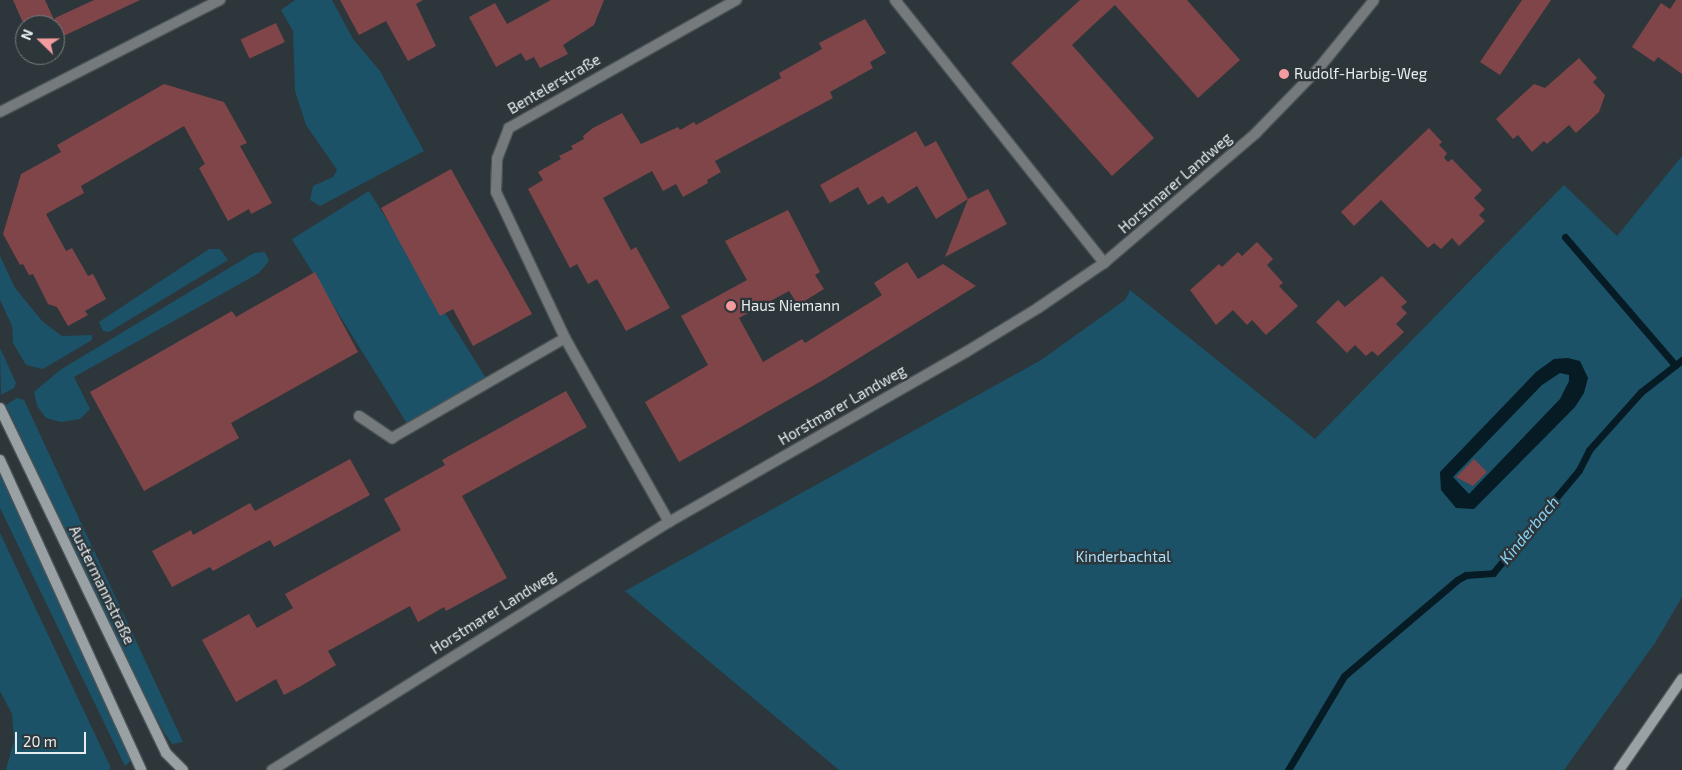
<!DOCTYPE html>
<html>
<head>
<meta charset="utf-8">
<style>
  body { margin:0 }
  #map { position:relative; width:1682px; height:770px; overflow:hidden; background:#2d363a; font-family:"Exo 2",sans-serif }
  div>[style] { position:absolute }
  .green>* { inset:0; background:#1b5268; transform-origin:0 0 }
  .water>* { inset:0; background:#061b24 }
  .stream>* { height:7px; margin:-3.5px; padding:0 3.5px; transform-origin:3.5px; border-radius:3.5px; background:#061b24 }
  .building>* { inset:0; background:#804549; transform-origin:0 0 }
  .roads { filter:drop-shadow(1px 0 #4b5357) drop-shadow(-1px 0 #4b5357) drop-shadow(0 1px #4b5357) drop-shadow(0 -1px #4b5357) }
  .street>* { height:10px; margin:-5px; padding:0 5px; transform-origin:5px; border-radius:5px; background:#757a7c }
  .secondary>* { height:10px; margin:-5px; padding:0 5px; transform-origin:5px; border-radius:5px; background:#9aa1a5 }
  .dots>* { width:14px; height:14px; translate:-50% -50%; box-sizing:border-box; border:2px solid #2d363a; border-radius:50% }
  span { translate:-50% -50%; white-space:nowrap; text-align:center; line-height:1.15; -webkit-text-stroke:4.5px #2d363a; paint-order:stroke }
  .poi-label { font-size:15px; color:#e7edef }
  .left { translate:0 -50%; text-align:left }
  .street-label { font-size:15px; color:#e7edef }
  .park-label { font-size:15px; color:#a8dff8 }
  .water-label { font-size:16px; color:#87d3f5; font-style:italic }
  .north { position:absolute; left:15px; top:15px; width:50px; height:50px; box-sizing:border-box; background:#2d363a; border:1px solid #777f82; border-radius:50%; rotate:292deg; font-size:14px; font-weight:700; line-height:20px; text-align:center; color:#e7edef }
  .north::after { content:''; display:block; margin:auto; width:18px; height:22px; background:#f49b9f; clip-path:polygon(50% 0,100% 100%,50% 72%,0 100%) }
  .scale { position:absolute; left:15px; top:732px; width:71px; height:22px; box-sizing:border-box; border:2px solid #e7edef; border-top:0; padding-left:6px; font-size:15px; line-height:18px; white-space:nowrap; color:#e7edef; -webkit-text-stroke:4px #2d363a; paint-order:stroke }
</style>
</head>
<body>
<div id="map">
  <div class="green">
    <div style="clip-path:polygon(295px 0,332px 0,353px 39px,380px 71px,424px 151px,320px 206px,310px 200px,313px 186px,333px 177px,337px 170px,306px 125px,295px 91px,293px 31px,281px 10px)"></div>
    <div style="clip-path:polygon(1682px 156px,1682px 597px,1655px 643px,1564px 770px,839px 770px,625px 591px,1041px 360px,1125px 300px,1130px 290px,1315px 439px,1564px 185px,1617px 236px)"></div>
    <div style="left:369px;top:191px;width:222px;height:91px;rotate:58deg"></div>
    <div style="clip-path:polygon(209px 249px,220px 249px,228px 260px,109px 332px,103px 331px,99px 322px)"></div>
    <div style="clip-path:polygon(265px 252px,269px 261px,259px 273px,74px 377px,90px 409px,80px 419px,61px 422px,46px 418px,37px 406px,34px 392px,60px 370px,254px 253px)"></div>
    <div style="clip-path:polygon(0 256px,15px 288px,43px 322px,62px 336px,92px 335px,92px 340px,43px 369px,26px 365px,13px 343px,12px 326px,0 300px)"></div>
    <div style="clip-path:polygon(0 348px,16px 383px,14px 388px,1px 395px)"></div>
    <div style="clip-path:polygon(17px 398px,24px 400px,183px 742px,172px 744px,165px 734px,125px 659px,6px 405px)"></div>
    <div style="clip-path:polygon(0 475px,131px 754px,132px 760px,125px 766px,0 508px)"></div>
    <div style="clip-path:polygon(0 533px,110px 766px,110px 770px,6px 770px,14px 740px,12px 714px,0 691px)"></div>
  </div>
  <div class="water">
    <div style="clip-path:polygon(evenodd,1568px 358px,1580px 361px,1588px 378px,1584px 393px,1575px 407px,1474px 509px,1456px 508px,1441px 490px,1440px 472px,1536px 372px,1554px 359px,1568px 358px,1560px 373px,1569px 375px,1569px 381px,1560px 399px,1469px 494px,1453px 477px,1542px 385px,1560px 373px)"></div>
  </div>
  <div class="stream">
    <div style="left:1565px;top:237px;width:169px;rotate:49.3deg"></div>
    <div style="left:1288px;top:770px;width:109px;rotate:-59.2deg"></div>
    <div style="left:1344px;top:676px;width:148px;rotate:-40.3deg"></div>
    <div style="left:1457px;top:580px;width:10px;rotate:-29deg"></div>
    <div style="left:1466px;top:575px;width:27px;rotate:-4deg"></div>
    <div style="left:1493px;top:573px;width:134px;rotate:-50.1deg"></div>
    <div style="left:1579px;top:470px;width:22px;rotate:-63deg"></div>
    <div style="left:1589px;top:450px;width:78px;rotate:-48.1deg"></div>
    <div style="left:1641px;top:392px;width:52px;rotate:-38deg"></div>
  </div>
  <div class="building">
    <div style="clip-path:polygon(13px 0,45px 0,55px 22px,55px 18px,94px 0,140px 0,55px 40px,55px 25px,24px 25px)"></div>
    <div style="clip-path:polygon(340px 0,423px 0,416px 4px,436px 46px,408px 61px,386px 21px,359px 35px)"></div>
    <div style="clip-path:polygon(551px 0,604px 0,594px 25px,563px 45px,568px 54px,540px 68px,534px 57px,526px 61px,521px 53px,496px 67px,469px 17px,495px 3px,507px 24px)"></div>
    <div style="clip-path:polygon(1080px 0,1187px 0,1240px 60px,1198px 98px,1115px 5px,1091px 27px,1072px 45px,1154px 138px,1112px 176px,1011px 63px)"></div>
    <div style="clip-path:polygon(1522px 0,1551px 0,1500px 75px,1480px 62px)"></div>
    <div style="clip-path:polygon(1676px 0,1682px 0,1682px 74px,1658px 57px,1654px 62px,1632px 47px,1661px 3px,1670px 9px)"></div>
    <div style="clip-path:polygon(865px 19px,886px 53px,870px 62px,873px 68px,830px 92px,833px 98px,715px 161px,721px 172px,707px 180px,708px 183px,683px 197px,676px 184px,663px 191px,652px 171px,603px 198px,631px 250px,636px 247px,670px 308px,626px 331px,597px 279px,588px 284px,577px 264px,570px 268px,528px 189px,543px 180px,538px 172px,561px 159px,559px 156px,573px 149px,571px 146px,584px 139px,583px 136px,593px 128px,622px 113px,641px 144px,678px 127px,680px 130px,694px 122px,696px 125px,781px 78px,779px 73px,822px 49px,819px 43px)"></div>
    <div style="left:276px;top:23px;width:21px;height:39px;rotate:65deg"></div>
    <div style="clip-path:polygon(1579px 58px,1597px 78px,1593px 82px,1605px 95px,1599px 112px,1576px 133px,1569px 125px,1547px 144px,1544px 141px,1532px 152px,1518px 135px,1513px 139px,1496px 119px,1534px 84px,1545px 88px)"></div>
    <div style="clip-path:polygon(164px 84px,224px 102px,247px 143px,240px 146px,272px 203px,251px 214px,249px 209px,228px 221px,199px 168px,205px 164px,184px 126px,81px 186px,84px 193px,46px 214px,66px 251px,72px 248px,88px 276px,93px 274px,106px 299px,85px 311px,88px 315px,68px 326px,57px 307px,48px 304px,33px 274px,29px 275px,23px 264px,20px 265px,3px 234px,21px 174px,61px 152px,57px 145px)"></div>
    <div style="clip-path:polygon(1429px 128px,1442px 142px,1439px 145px,1447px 153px,1444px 158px,1448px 162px,1452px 159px,1482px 190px,1474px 198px,1485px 209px,1479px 215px,1485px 221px,1459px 246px,1452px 238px,1441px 249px,1434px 243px,1428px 248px,1381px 200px,1354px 226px,1341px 212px)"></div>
    <div style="clip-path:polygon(916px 131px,925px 147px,936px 141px,968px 199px,936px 219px,917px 186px,888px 204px,883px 196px,868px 205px,858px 187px,830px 203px,820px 185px)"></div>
    <div style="clip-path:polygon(451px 169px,532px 314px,473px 346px,453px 309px,440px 316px,381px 208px)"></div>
    <div style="clip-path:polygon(988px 189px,1007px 224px,945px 257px,968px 199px)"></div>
    <div style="clip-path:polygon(788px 210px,820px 272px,815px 275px,824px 289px,798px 305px,789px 291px,739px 318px,763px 362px,802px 339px,805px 343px,882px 295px,874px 283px,907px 262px,918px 279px,943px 264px,976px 286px,825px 379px,679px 462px,645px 402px,708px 365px,681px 316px,747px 280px,725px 241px)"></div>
    <div style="clip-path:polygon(1257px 242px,1273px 259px,1267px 265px,1283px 283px,1279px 286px,1298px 306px,1266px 335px,1252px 320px,1247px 325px,1233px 310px,1216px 325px,1190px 290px,1219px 264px,1222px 267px,1238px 252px,1242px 256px)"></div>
    <div style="clip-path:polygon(315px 272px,358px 352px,231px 423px,239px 438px,144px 491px,90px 392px,232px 311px,236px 317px)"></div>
    <div style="clip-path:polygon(1382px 276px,1407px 302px,1401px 307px,1407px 313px,1396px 324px,1404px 332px,1378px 356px,1372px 351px,1366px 356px,1355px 345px,1347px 353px,1316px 322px,1338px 300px,1345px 307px)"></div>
    <div style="clip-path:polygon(566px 391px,587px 427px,462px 496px,507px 578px,446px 611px,444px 607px,418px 622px,410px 606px,328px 651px,336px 665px,301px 686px,284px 695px,276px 679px,236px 702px,202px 640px,249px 614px,257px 628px,293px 608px,285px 594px,401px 530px,384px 499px,445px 465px,442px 460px)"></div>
    <div style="clip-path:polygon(350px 459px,370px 495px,274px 547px,270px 540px,213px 571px,210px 567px,172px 587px,152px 551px,191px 530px,193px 535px,250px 503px,255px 511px)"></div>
    <div style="clip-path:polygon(1474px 459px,1487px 472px,1473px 486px,1456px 477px)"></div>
  </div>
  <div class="roads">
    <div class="street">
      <div style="left:895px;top:0;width:336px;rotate:51.5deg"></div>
      <div style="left:0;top:112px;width:247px;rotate:-27deg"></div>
      <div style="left:359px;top:416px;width:40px;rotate:34deg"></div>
      <div style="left:392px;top:438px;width:200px;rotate:-30deg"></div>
      <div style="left:669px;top:522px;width:211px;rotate:-119.5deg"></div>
      <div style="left:565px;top:338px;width:161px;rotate:-115.3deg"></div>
      <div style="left:496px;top:192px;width:33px;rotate:-88deg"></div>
      <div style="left:497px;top:159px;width:33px;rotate:-69deg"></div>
      <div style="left:509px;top:128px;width:261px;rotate:-29.4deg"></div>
      <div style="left:272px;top:770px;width:468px;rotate:-32deg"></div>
      <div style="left:669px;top:522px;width:342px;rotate:-29.8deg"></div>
      <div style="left:966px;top:352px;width:84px;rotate:-31.4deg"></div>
      <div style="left:1038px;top:308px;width:80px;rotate:-34.3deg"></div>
      <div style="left:1104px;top:263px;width:199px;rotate:-40.5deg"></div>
      <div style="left:1255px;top:134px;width:92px;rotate:-45.9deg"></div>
      <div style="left:1319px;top:68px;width:87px;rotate:-51deg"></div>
    </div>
    <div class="secondary">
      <div style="left:0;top:408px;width:383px;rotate:64.3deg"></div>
      <div style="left:166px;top:753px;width:24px;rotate:45deg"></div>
      <div style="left:0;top:460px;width:341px;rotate:65.5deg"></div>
      <div style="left:1619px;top:770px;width:111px;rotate:-55.3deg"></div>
    </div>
  </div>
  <div class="dots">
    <div style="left:1284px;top:74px;background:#f49b9f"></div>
    <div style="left:731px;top:306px;background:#f49b9f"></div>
  </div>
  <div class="poi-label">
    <span class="left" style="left:1294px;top:74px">Rudolf-Harbig-Weg</span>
    <span class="left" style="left:741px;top:306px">Haus Niemann</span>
  </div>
  <div class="street-label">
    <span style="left:554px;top:84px;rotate:-30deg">Bentelerstraße</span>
    <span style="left:1175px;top:183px;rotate:-41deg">Horstmarer Landweg</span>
    <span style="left:842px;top:405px;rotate:-30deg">Horstmarer Landweg</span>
    <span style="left:102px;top:585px;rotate:64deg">Austermannstraße</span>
    <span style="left:493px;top:612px;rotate:-32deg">Horstmarer Landweg</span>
  </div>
  <div class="park-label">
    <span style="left:1123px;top:557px">Kinderbachtal</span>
  </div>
  <div class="water-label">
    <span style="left:1529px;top:530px;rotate:-50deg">Kinderbach</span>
  </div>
  <div class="north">N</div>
  <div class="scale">20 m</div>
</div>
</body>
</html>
